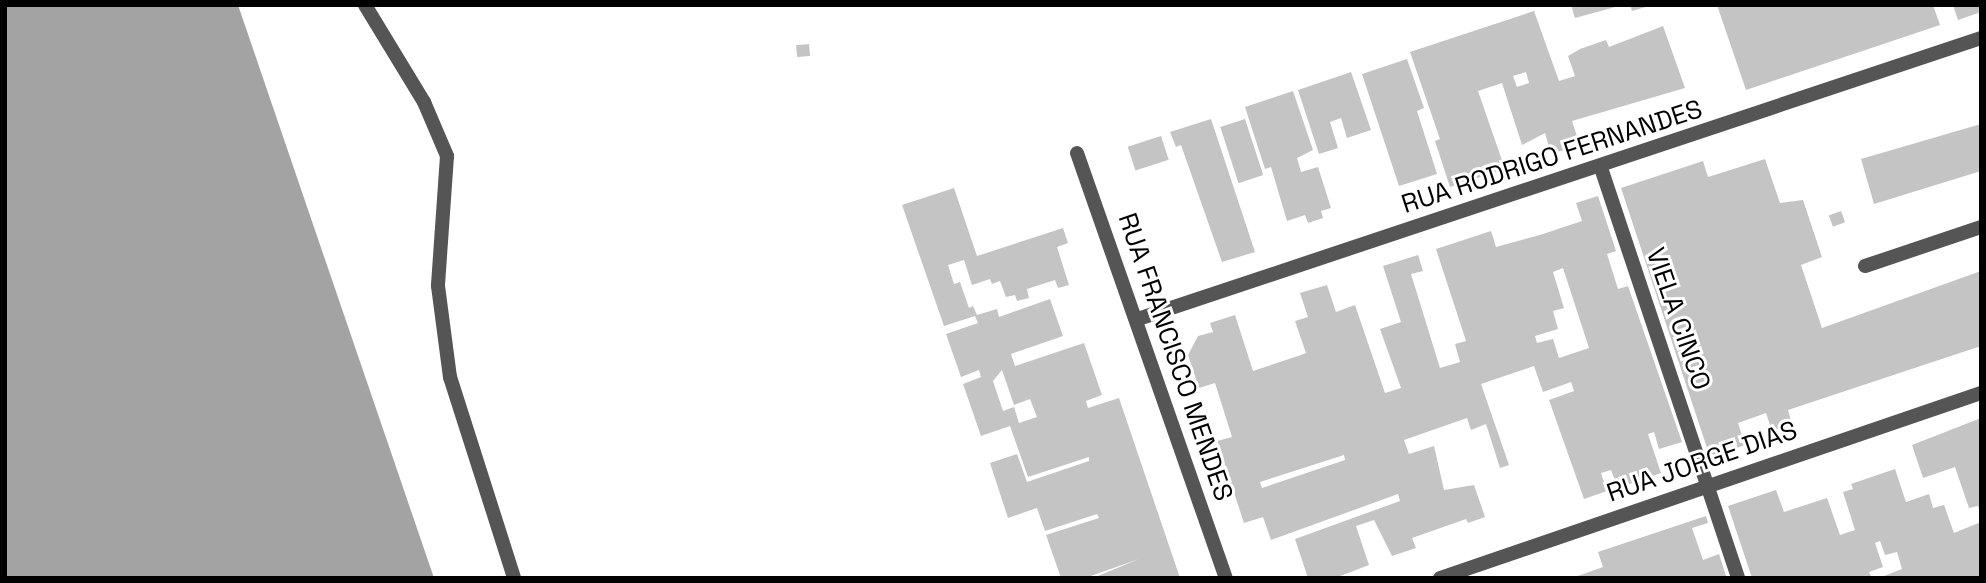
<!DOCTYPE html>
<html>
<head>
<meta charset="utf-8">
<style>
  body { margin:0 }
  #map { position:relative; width:1986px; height:583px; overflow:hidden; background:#fff; font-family:"Space Grotesk",sans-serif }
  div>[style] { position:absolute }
  .water>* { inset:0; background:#a3a3a3 }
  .building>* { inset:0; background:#c4c4c4; transform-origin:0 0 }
  .path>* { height:4.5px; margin-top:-2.25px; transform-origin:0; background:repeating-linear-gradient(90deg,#777 0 2px,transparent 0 5.5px) }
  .service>* { height:14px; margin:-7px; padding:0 7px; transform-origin:7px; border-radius:7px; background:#555 }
  .minor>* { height:14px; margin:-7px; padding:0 7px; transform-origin:7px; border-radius:7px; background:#555 }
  span { translate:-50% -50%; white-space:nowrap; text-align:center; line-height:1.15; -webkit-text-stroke:6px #fff; paint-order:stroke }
  .street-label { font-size:26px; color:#000 }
  .frame { position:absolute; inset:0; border:7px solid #000; pointer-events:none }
</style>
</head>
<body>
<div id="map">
  <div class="water">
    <div style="clip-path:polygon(5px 5px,238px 5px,434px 578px,5px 578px)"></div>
  </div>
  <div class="building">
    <div style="clip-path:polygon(1571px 5px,1619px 5px,1619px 6px,1575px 18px)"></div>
    <div style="clip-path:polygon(1630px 5px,1649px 5px,1649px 6px,1632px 11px)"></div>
    <div style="clip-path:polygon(1717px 5px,1933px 5px,1940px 25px,1746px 90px)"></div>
    <div style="clip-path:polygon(1953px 5px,1981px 5px,1981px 12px,1958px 20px)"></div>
    <div style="clip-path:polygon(evenodd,1534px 11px,1559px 81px,1575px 76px,1568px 56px,1580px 49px,1606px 40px,1609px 47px,1663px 26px,1685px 88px,1572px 121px,1580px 145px,1551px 154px,1545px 133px,1522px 145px,1502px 83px,1478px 91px,1505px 169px,1450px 187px,1435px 141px,1440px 139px,1410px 52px,1534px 11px,1526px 72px,1529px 83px,1517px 87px,1513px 76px,1526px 72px)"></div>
    <div style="left:809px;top:44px;width:12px;height:13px;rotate:85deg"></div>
    <div style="clip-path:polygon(1407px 59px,1424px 108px,1417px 111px,1437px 174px,1399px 186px,1362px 74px)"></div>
    <div style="clip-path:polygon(1351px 72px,1371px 130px,1347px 138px,1341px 118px,1330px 122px,1338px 148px,1319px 154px,1298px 90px)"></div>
    <div style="clip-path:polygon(1293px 91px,1313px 150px,1297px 158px,1301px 172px,1318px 167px,1331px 208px,1321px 211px,1323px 218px,1308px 223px,1305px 215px,1287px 221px,1271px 167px,1265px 169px,1245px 107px)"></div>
    <div style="clip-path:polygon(1211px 119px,1255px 252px,1222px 262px,1181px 145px,1176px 147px,1170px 132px)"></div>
    <div style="left:1245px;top:119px;width:59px;height:26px;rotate:72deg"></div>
    <div style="clip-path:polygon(1981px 124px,1981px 171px,1874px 204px,1861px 159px)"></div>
    <div style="left:1161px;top:136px;width:25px;height:35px;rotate:72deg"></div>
    <div style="clip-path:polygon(1765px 159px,1780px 203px,1803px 200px,1822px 257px,1801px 265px,1822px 328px,1981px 271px,1981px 346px,1788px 410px,1792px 424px,1772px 431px,1766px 413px,1738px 423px,1745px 445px,1710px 457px,1621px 188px,1703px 161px,1708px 177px)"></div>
    <div style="clip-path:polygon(evenodd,954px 188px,977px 256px,1063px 228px,1068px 243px,1057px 247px,1069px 285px,1058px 288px,1055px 280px,1027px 289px,1029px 298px,1017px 301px,1015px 295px,1006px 297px,1000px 281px,992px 284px,990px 279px,972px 285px,964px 260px,948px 265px,954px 284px,960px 282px,969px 308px,973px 306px,977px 315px,997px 309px,999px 317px,1050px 299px,1063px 336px,1011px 354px,1015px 366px,1084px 343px,1102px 395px,1086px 401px,1088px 408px,1119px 398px,1180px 578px,1093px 578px,1139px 559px,1085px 578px,1061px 578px,1046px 535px,1099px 518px,1097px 514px,1045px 531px,1037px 508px,1008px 518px,990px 463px,1017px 454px,1027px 482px,1089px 461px,1089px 457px,1028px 477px,1010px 426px,981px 436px,963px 384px,981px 377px,979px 370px,961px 377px,946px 334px,978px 323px,975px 316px,944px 326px,902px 205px,954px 188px,1002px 370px,1014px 405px,1030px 399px,1037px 417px,1019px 423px,1014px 407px,1003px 411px,993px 381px,1002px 370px)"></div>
    <div style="clip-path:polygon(evenodd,1598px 196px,1616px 251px,1607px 254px,1618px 289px,1628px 286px,1682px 442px,1659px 449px,1654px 432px,1648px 434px,1661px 473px,1618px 488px,1611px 470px,1601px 473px,1607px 491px,1584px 499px,1549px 400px,1574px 391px,1571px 382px,1543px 392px,1534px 366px,1481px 384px,1509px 465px,1500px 468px,1486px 424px,1471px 430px,1467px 418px,1404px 440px,1409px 454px,1434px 446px,1444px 490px,1474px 485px,1485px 517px,1468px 523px,1466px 519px,1412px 538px,1416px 548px,1392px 556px,1374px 520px,1356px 526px,1369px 565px,1335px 578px,1308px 578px,1295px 539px,1400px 501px,1398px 494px,1271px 540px,1263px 517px,1244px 523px,1217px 441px,1232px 437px,1215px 383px,1199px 388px,1188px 355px,1198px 336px,1213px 332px,1210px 323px,1235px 315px,1253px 371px,1301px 355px,1306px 353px,1295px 321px,1308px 317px,1300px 293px,1327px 285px,1336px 312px,1355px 305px,1385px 393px,1401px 388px,1380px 329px,1401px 322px,1383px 266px,1418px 255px,1423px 271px,1411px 274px,1440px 368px,1460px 362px,1455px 344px,1466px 341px,1436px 249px,1491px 231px,1496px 247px,1540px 235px,1582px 221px,1576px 203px,1598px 196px,1563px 268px,1589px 348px,1559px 358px,1553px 339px,1537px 343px,1535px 336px,1558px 329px,1553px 311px,1564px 308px,1553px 272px,1563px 268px,1598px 196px,1344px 455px,1345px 460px,1262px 488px,1260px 482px,1344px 455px)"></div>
    <div style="left:1841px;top:211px;width:12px;height:13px;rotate:70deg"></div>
    <div style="clip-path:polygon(1981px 418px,1981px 511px,1980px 512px,1978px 506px,1969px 508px,1955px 467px,1923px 478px,1912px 445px)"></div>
    <div style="clip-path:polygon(1895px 469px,1906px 502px,1929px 494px,1933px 508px,1944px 505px,1954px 533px,1981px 522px,1981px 578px,1879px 578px,1902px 569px,1897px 552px,1885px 555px,1880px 541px,1875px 543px,1883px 567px,1869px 572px,1872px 578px,1752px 578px,1728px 506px,1776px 490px,1784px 512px,1827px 498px,1840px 535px,1855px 530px,1843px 492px,1853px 489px,1851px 484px)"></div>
    <div style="clip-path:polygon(1706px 516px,1708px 523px,1692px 528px,1703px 560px,1719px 554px,1726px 576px,1572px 578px,1603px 567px,1598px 552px)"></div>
  </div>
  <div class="path">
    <div style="left:867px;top:5px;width:2px"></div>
  </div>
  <div class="service">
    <div style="left:365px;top:5px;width:114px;rotate:58.7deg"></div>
    <div style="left:424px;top:102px;width:59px;rotate:66.9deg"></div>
    <div style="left:447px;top:156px;width:130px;rotate:94deg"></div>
    <div style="left:438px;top:286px;width:92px;rotate:82.5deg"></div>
    <div style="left:450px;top:377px;width:211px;rotate:72.3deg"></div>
    <div style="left:1601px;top:168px;width:432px;rotate:71.5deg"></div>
    <div style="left:1865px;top:266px;width:122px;rotate:-18.6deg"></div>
  </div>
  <div class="minor">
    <div style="left:1077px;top:153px;width:450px;rotate:70.7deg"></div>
    <div style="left:1138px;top:319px;width:889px;rotate:-18.43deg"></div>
    <div style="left:1440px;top:578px;width:572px;rotate:-18.88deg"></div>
  </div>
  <div class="street-label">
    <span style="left:1552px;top:157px;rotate:-18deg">RUA RODRIGO FERNANDES</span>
    <span style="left:1678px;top:319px;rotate:71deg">VIELA CINCO</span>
    <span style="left:1175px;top:357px;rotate:71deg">RUA FRANCISCO MENDES</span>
    <span style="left:1702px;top:462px;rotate:-19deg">RUA JORGE DIAS</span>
  </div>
  <div class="frame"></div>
</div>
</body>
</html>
